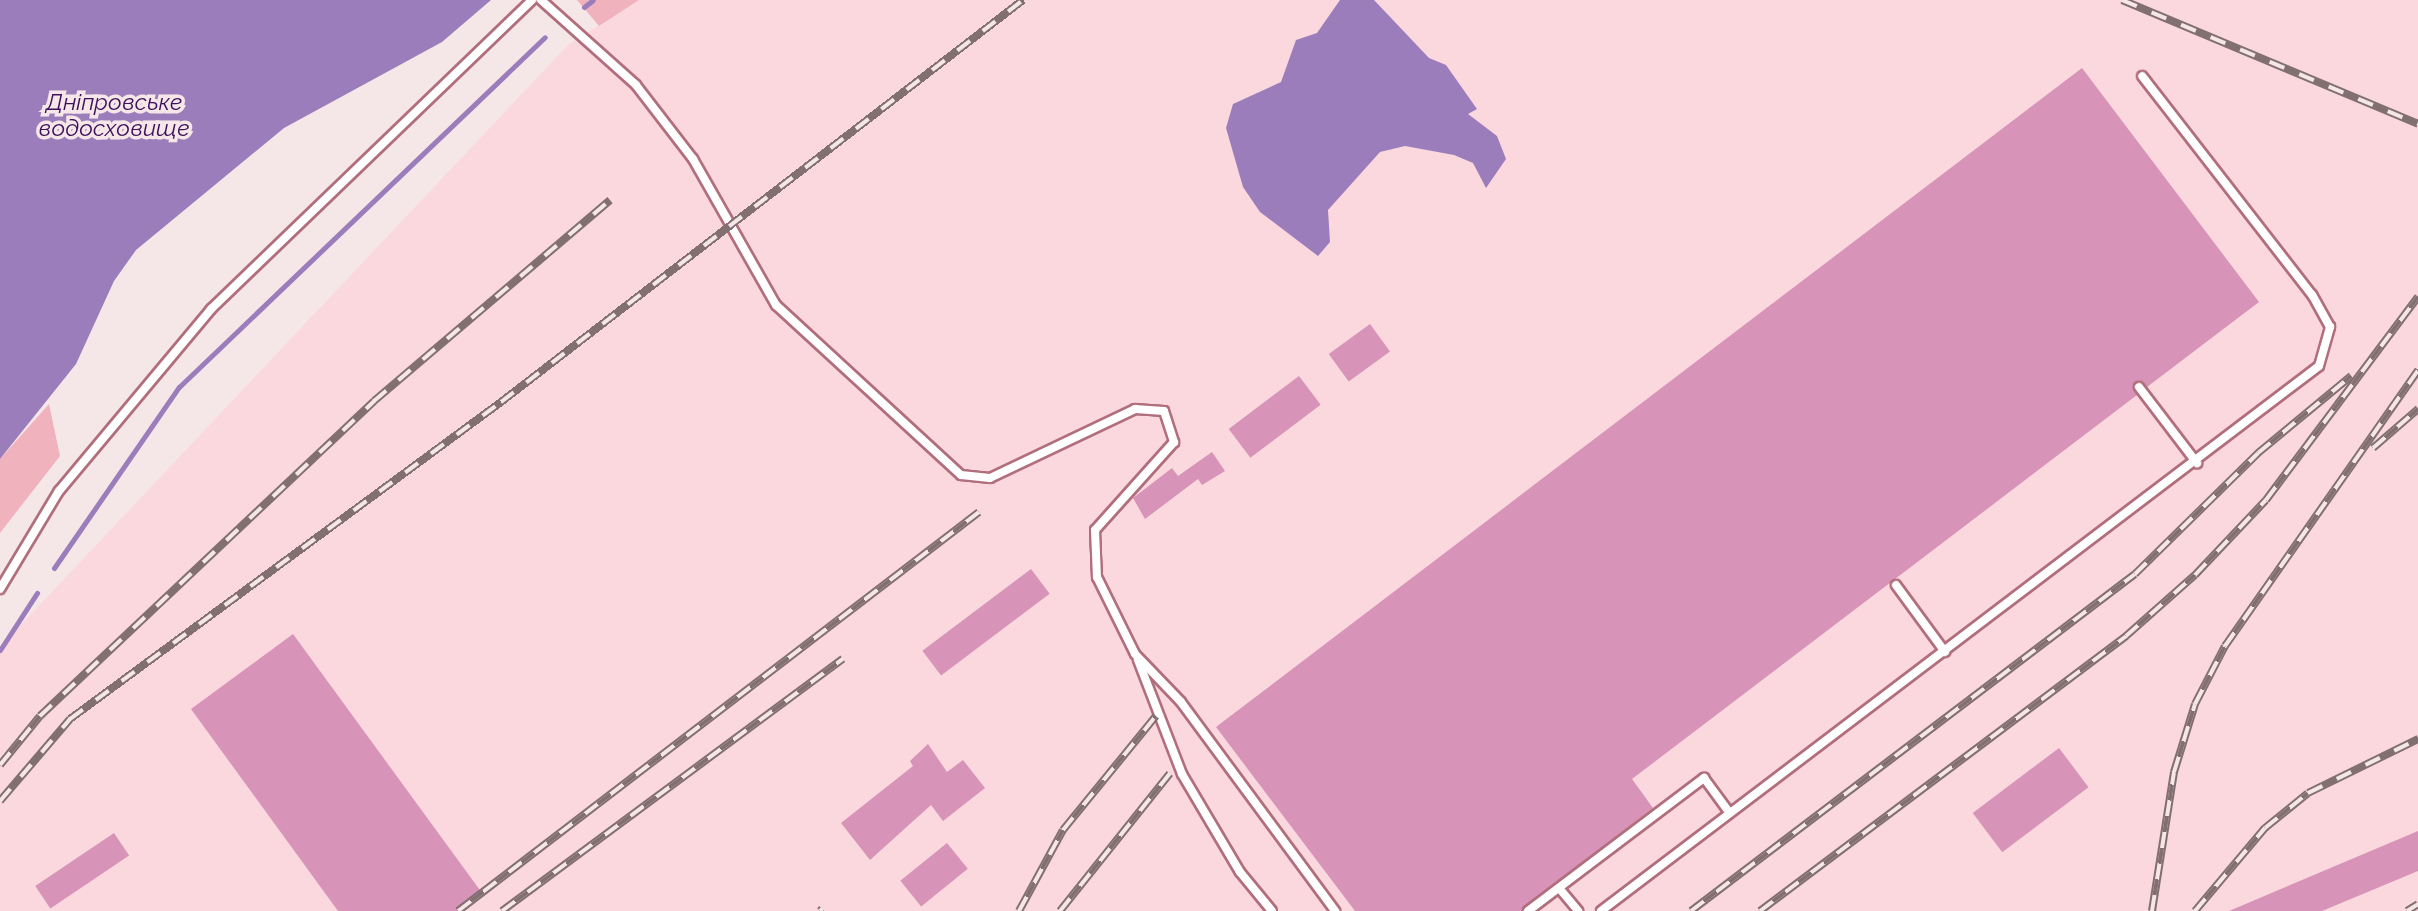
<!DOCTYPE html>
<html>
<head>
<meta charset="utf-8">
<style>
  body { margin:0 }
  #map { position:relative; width:2418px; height:911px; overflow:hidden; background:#f5e6e8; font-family:Raleway,sans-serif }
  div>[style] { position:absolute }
  .built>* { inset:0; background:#fad8de }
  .green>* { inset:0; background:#f0b3be }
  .water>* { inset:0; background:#9c7dbb }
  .stream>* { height:5px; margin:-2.5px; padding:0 2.5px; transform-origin:2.5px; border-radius:2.5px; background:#9c7dbb }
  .building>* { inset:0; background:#d893b8; transform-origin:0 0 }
  .roads { filter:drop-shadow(2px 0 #b16e7c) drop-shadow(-2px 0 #b16e7c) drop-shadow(0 2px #b16e7c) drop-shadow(0 -2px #b16e7c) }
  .service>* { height:8px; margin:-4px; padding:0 4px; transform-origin:4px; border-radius:4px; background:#fff }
  .rail>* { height:8px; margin-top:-4px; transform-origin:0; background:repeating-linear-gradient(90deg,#f5e6e8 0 16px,#826f72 0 32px); box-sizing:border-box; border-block:2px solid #826f72 }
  span { translate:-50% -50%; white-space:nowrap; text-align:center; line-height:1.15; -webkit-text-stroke:7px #f5e6e8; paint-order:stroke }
  .water-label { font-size:23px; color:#3d115c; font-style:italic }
</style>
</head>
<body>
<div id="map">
  <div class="built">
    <div style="clip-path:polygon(639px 0,2418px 0,2418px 911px,0 911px,0 647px,568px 45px)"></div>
  </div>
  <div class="green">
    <div style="clip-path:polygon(577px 0,639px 0,599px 26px)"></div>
    <div style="clip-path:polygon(49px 404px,60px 456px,0 533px,0 459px)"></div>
  </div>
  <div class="water">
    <div style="clip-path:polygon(0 0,491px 0,442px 42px,284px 128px,136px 250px,114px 281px,76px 364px,0 459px)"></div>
    <div style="clip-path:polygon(1340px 0,1374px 0,1429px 58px,1446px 65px,1477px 109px,1468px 114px,1497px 136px,1506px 159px,1486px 188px,1473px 163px,1454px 155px,1405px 146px,1380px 152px,1328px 210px,1330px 242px,1318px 256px,1260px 212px,1243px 187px,1226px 128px,1233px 104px,1281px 82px,1296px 40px,1317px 33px)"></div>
  </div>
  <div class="stream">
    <div style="left:584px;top:7px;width:11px;rotate:-38deg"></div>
    <div style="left:54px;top:568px;width:220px;rotate:-55.4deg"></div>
    <div style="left:179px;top:387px;width:506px;rotate:-43.72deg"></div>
    <div style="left:0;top:650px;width:68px;rotate:-57deg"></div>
  </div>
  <div class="building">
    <div style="clip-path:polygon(2082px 68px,2259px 302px,2147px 387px,2135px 382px,2137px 395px,1632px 779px,1653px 808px,1522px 911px,1355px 911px,1216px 727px)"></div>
    <div style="left:1370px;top:324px;width:34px;height:51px;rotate:54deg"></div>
    <div style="left:1299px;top:376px;width:36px;height:88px;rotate:53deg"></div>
    <div style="clip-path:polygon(1212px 452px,1225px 471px,1202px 485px,1198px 479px,1145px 519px,1133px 498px,1172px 468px,1178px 476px)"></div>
    <div style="left:1031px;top:569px;width:31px;height:136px;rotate:53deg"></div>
    <div style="clip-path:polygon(293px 634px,482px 893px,458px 911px,338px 911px,191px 709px)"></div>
    <div style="clip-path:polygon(928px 744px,947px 772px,963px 760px,985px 788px,943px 821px,931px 805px,870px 860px,841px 823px,913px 766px,910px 761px)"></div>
    <div style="left:2059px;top:748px;width:49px;height:108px;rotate:53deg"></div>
    <div style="clip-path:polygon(2418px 831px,2418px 871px,2322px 911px,2229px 911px)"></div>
    <div style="left:114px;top:833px;width:27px;height:95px;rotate:56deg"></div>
    <div style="left:947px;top:843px;width:33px;height:60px;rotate:51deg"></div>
  </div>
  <div class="roads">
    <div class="service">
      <div style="left:541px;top:0;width:127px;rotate:41.8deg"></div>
      <div style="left:636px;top:85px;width:93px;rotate:52.4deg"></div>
      <div style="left:693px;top:159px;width:168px;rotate:60.4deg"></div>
      <div style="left:776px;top:305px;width:251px;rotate:42.6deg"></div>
      <div style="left:961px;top:475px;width:29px;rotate:6deg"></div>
      <div style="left:990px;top:478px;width:161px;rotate:-25.4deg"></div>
      <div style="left:1135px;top:409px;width:29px;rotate:4deg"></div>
      <div style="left:1164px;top:411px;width:33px;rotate:72deg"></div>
      <div style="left:1174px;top:442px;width:118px;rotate:131.9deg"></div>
      <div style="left:1095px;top:530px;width:47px;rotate:87.6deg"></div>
      <div style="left:1097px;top:577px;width:86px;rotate:63.7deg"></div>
      <div style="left:1135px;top:654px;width:66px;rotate:46.2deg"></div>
      <div style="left:1181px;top:702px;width:260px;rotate:53.6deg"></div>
      <div style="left:2139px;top:387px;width:96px;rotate:52.7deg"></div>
      <div style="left:1896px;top:585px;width:83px;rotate:53.8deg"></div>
      <div style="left:0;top:589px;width:114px;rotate:-59deg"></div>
      <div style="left:59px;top:491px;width:237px;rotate:-50.1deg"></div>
      <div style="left:211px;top:309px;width:446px;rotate:-43.9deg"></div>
      <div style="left:1138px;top:660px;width:122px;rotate:68.9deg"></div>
      <div style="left:1182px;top:774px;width:114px;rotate:59.4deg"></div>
      <div style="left:1240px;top:872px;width:50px;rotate:50.6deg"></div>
      <div style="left:1559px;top:888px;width:30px;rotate:50deg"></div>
      <div style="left:1528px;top:911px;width:221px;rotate:-37.1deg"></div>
      <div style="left:1704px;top:778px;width:42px;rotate:53.7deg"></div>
      <div style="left:1601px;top:911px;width:901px;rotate:-37.2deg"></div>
      <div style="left:2319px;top:366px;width:41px;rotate:-74.2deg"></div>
      <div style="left:2330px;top:327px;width:37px;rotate:-119deg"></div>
      <div style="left:2312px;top:295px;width:277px;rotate:-127.8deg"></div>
    </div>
  </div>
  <div class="rail">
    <div style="left:2122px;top:0;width:321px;rotate:22.7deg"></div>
    <div style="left:2373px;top:448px;width:60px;rotate:-40.9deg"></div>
    <div style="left:0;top:765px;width:63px;rotate:-50.8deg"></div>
    <div style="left:40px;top:716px;width:459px;rotate:-43.3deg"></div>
    <div style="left:374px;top:401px;width:310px;rotate:-40.4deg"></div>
    <div style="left:0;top:801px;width:108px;rotate:-49.5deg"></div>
    <div style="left:70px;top:719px;width:535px;rotate:-36.33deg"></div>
    <div style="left:501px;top:402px;width:659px;rotate:-37.6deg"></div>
    <div style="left:458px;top:911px;width:656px;rotate:-37.45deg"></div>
    <div style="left:502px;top:911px;width:424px;rotate:-36.5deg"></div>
    <div style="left:820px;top:911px;width:3px;rotate:-45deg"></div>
    <div style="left:1019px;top:911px;width:92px;rotate:-61.5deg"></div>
    <div style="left:1063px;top:830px;width:147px;rotate:-50.8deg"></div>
    <div style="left:1060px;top:911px;width:176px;rotate:-51.4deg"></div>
    <div style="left:1691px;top:911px;width:557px;rotate:-37.2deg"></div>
    <div style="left:2135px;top:574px;width:173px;rotate:-44.5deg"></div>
    <div style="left:2258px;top:453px;width:121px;rotate:-39.6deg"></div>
    <div style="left:1760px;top:911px;width:458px;rotate:-36.9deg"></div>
    <div style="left:2126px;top:636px;width:92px;rotate:-41.5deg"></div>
    <div style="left:2195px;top:575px;width:103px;rotate:-46.6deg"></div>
    <div style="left:2266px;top:500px;width:254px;rotate:-53.2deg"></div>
    <div style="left:2152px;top:911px;width:141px;rotate:-81deg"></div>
    <div style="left:2174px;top:772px;width:71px;rotate:-72.8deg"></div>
    <div style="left:2195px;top:704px;width:65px;rotate:-62.7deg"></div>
    <div style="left:2225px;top:646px;width:337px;rotate:-55deg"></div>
    <div style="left:2195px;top:911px;width:109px;rotate:-49.9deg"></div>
    <div style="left:2265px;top:828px;width:55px;rotate:-39.1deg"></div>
    <div style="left:2308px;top:793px;width:123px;rotate:-26.1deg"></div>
    <div style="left:2407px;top:911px;width:13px;rotate:-32deg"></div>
  </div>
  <div class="water-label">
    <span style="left:114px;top:115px">Дніпровське<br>водосховище</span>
  </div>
</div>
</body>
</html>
